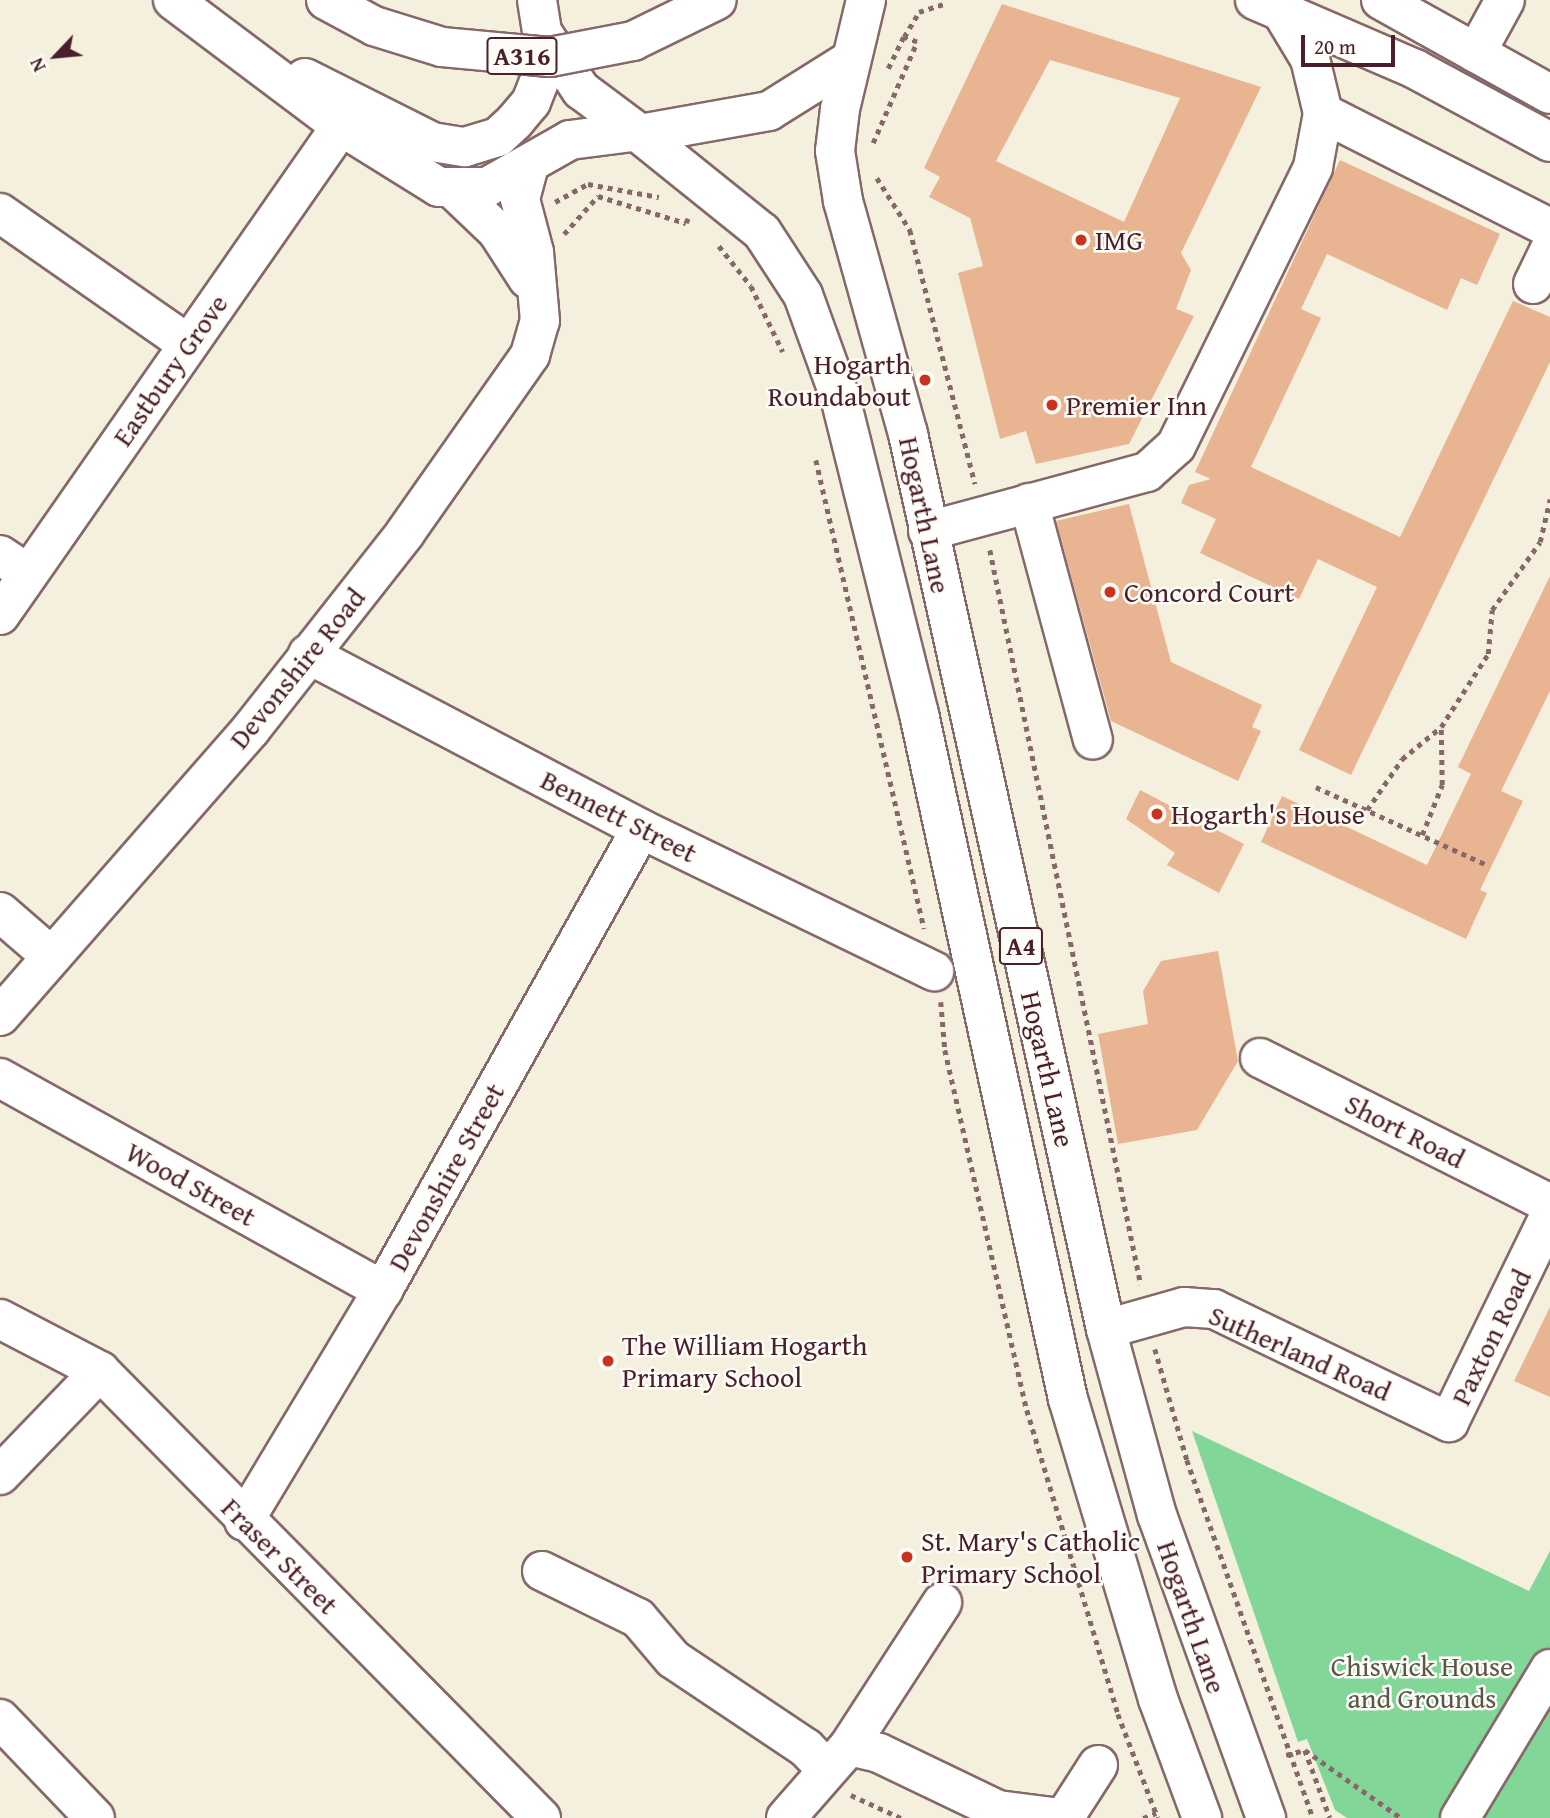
<!DOCTYPE html>
<html>
<head>
<meta charset="utf-8">
<style>
  body { margin:0 }
  #map { position:relative; width:1550px; height:1818px; overflow:hidden; background:#f4f0dd; font-family:"Gentium Book Plus",serif }
  div>[style] { position:absolute }
  .green>* { inset:0; background:#82d697 }
  .building>* { inset:0; background:#e8b492 }
  .path>* { height:4.5px; margin-top:-2.25px; transform-origin:0; background:repeating-linear-gradient(90deg,#866869 0 5px,transparent 0 10px) }
  .roads { filter:drop-shadow(2px 0 #866869) drop-shadow(-2px 0 #866869) drop-shadow(0 2px #866869) drop-shadow(0 -2px #866869) }
  .minor>* { height:38px; margin:-19px; padding:0 19px; transform-origin:19px; border-radius:19px; background:#fff }
  .major>* { height:38px; margin:-19px; padding:0 19px; transform-origin:19px; border-radius:19px; background:#fff }
  .highway>* { height:38px; margin:-19px; padding:0 19px; transform-origin:19px; border-radius:19px; background:#fff }
  .bridges { filter:drop-shadow(2px 0 #866869) drop-shadow(-2px 0 #866869) drop-shadow(0 2px #866869) drop-shadow(0 -2px #866869) }
  .highway-bridge>* { height:38px; margin:-19px; padding:0 19px; transform-origin:19px; border-radius:19px; background:#fff }
  .dots>* { width:19px; height:19px; translate:-50% -50%; box-sizing:border-box; border:4px solid #fdfcf7; border-radius:50% }
  span { translate:-50% -50%; white-space:nowrap; text-align:center; line-height:1.15; -webkit-text-stroke:5px #fdfcf7; paint-order:stroke }
  .shield-label span { padding:2px 5px; background:#fdfcf7; border:2px solid; border-radius:5px; -webkit-text-stroke-width:0 }
  .shield-label { font-size:26px; color:#4a1f2b; font-weight:700 }
  .poi-label { font-size:28px; color:#4a1f2b }
  .left { translate:0 -50%; text-align:left }
  .right { translate:-100% -50%; text-align:right }
  .street-label { font-size:28px; color:#4a1f2b }
  .park-label { font-size:28px; color:#5b564b }
  .north { position:absolute; left:21px; top:21px; width:70px; height:70px; -webkit-text-stroke:5px #fdfcf7; paint-order:stroke; rotate:244deg; font-size:19px; font-weight:700; line-height:28px; text-align:center; color:#4a1f2b }
  .north::after { content:''; display:block; margin:auto; width:24px; height:32px; background:#4a1f2b; clip-path:polygon(50% 0,100% 100%,50% 72%,0 100%) }
  .scale { position:absolute; left:1301px; top:35px; width:94px; height:32px; box-sizing:border-box; border:4px solid #4a1f2b; border-top:0; padding-left:9px; font-size:21px; line-height:24px; white-space:nowrap; color:#4a1f2b; -webkit-text-stroke:5px #fdfcf7; paint-order:stroke }
</style>
</head>
<body>
<div id="map">
  <div class="green">
    <div style="clip-path:polygon(1192px 1431px,1529px 1591px,1550px 1551px,1550px 1818px,1347px 1818px,1335px 1810px,1307px 1739px,1298px 1742px)"></div>
  </div>
  <div class="building">
    <div style="clip-path:polygon(evenodd,1002px 4px,1261px 87px,1181px 253px,1191px 270px,1176px 309px,1194px 316px,1129px 444px,1036px 464px,1026px 431px,1000px 439px,958px 273px,983px 266px,970px 218px,929px 197px,940px 177px,924px 168px,1002px 4px,1050px 60px,1180px 98px,1124px 222px,996px 161px,1050px 60px)"></div>
    <div style="clip-path:polygon(1340px 160px,1500px 234px,1477px 285px,1461px 278px,1447px 310px,1327px 254px,1301px 309px,1321px 318px,1251px 467px,1400px 537px,1513px 301px,1550px 317px,1550px 362px,1351px 775px,1299px 750px,1377px 587px,1318px 559px,1299px 599px,1200px 553px,1216px 519px,1181px 503px,1189px 485px,1211px 479px,1195px 472px)"></div>
    <div style="clip-path:polygon(1129px 504px,1171px 662px,1262px 705px,1252px 727px,1261px 731px,1238px 781px,1111px 721px,1056px 521px)"></div>
    <div style="clip-path:polygon(1550px 576px,1550px 691px,1501px 791px,1523px 801px,1480px 890px,1487px 893px,1466px 939px,1261px 842px,1282px 796px,1427px 865px,1471px 774px,1458px 767px)"></div>
    <div style="clip-path:polygon(1140px 790px,1244px 844px,1219px 893px,1167px 865px,1175px 853px,1126px 819px)"></div>
    <div style="clip-path:polygon(1218px 951px,1238px 1061px,1197px 1130px,1118px 1144px,1098px 1034px,1148px 1024px,1143px 991px,1161px 961px)"></div>
    <div style="clip-path:polygon(1550px 1307px,1550px 1397px,1514px 1381px)"></div>
  </div>
  <div class="path">
    <div style="left:904px;top:37px;width:29px;rotate:-59deg"></div>
    <div style="left:919px;top:12px;width:28px;rotate:-18deg"></div>
    <div style="left:873px;top:143px;width:110px;rotate:-66.5deg"></div>
    <div style="left:917px;top:42px;width:14px;rotate:-159deg"></div>
    <div style="left:904px;top:37px;width:39px;rotate:116deg"></div>
    <div style="left:877px;top:178px;width:62px;rotate:57.6deg"></div>
    <div style="left:910px;top:230px;width:262px;rotate:75.6deg"></div>
    <div style="left:555px;top:202px;width:38px;rotate:-29deg"></div>
    <div style="left:588px;top:184px;width:72px;rotate:10.4deg"></div>
    <div style="left:564px;top:234px;width:51px;rotate:-48.2deg"></div>
    <div style="left:598px;top:196px;width:92px;rotate:17.1deg"></div>
    <div style="left:686px;top:223px;width:5px;rotate:-68deg"></div>
    <div style="left:719px;top:246px;width:51px;rotate:51.3deg"></div>
    <div style="left:751px;top:286px;width:73px;rotate:64.1deg"></div>
    <div style="left:816px;top:460px;width:481px;rotate:77deg"></div>
    <div style="left:990px;top:550px;width:750px;rotate:78.39deg"></div>
    <div style="left:1316px;top:787px;width:190px;rotate:24.5deg"></div>
    <div style="left:1367px;top:810px;width:62px;rotate:-55.5deg"></div>
    <div style="left:1402px;top:759px;width:50px;rotate:-39.4deg"></div>
    <div style="left:1441px;top:727px;width:87px;rotate:-57.2deg"></div>
    <div style="left:1488px;top:654px;width:44px;rotate:-84.8deg"></div>
    <div style="left:1492px;top:610px;width:83px;rotate:-54.8deg"></div>
    <div style="left:1540px;top:542px;width:44px;rotate:-76.9deg"></div>
    <div style="left:1422px;top:835px;width:54px;rotate:-68.2deg"></div>
    <div style="left:1442px;top:785px;width:58px;rotate:-91deg"></div>
    <div style="left:941px;top:1002px;width:48px;rotate:85.2deg"></div>
    <div style="left:945px;top:1050px;width:369px;rotate:77.2deg"></div>
    <div style="left:1027px;top:1410px;width:317px;rotate:73.3deg"></div>
    <div style="left:1118px;top:1714px;width:111px;rotate:69deg"></div>
    <div style="left:1155px;top:1349px;width:116px;rotate:73.9deg"></div>
    <div style="left:1187px;top:1460px;width:380px;rotate:70.6deg"></div>
    <div style="left:1305px;top:1750px;width:118px;rotate:35.3deg"></div>
    <div style="left:1286px;top:1755px;width:20px;rotate:-15deg"></div>
    <div style="left:1305px;top:1750px;width:72px;rotate:69.8deg"></div>
    <div style="left:851px;top:1795px;width:55px;rotate:24.7deg"></div>
    <div style="left:1143px;top:1818px;width:14px;rotate:-21deg"></div>
  </div>
  <div class="roads">
    <div class="minor">
      <div style="left:1476px;top:53px;width:60px;rotate:-61.3deg"></div>
      <div style="left:1323px;top:113px;width:254px;rotate:26.9deg"></div>
      <div style="left:455px;top:191px;width:58px;rotate:43.6deg"></div>
      <div style="left:497px;top:231px;width:57px;rotate:57.1deg"></div>
      <div style="left:0;top:213px;width:229px;rotate:34.9deg"></div>
      <div style="left:1533px;top:284px;width:39px;rotate:-64deg"></div>
      <div style="left:1029px;top:503px;width:245px;rotate:74.9deg"></div>
      <div style="left:928px;top:531px;width:227px;rotate:-15.1deg"></div>
      <div style="left:1147px;top:472px;width:39px;rotate:-42deg"></div>
      <div style="left:1176px;top:446px;width:311px;rotate:-63.8deg"></div>
      <div style="left:1313px;top:167px;width:55px;rotate:-79.5deg"></div>
      <div style="left:1323px;top:113px;width:56px;rotate:-103.5deg"></div>
      <div style="left:1310px;top:59px;width:56px;rotate:-121.1deg"></div>
      <div style="left:0;top:555px;width:34px;rotate:34deg"></div>
      <div style="left:0;top:615px;width:596px;rotate:-55.11deg"></div>
      <div style="left:308px;top:654px;width:376px;rotate:27.7deg"></div>
      <div style="left:641px;top:829px;width:326px;rotate:25.9deg"></div>
      <div style="left:0;top:912px;width:67px;rotate:40.8deg"></div>
      <div style="left:0;top:1016px;width:381px;rotate:-48.8deg"></div>
      <div style="left:251px;top:729px;width:249px;rotate:-51.8deg"></div>
      <div style="left:405px;top:533px;width:218px;rotate:-54.9deg"></div>
      <div style="left:530px;top:355px;width:35px;rotate:-74deg"></div>
      <div style="left:540px;top:321px;width:69px;rotate:-95deg"></div>
      <div style="left:534px;top:252px;width:55px;rotate:-104.8deg"></div>
      <div style="left:520px;top:199px;width:31px;rotate:-75deg"></div>
      <div style="left:1260px;top:1058px;width:325px;rotate:26.7deg"></div>
      <div style="left:0;top:1078px;width:438px;rotate:29deg"></div>
      <div style="left:0;top:1319px;width:113px;rotate:27.5deg"></div>
      <div style="left:100px;top:1371px;width:628px;rotate:45.39deg"></div>
      <div style="left:1106px;top:1329px;width:81px;rotate:-15.8deg"></div>
      <div style="left:1184px;top:1307px;width:30px;rotate:4deg"></div>
      <div style="left:1214px;top:1309px;width:261px;rotate:25.7deg"></div>
      <div style="left:1449px;top:1422px;width:230px;rotate:-64deg"></div>
      <div style="left:0;top:1475px;width:144px;rotate:-46.1deg"></div>
      <div style="left:244px;top:1521px;width:270px;rotate:-59deg"></div>
      <div style="left:383px;top:1290px;width:528px;rotate:-60.77deg"></div>
      <div style="left:542px;top:1571px;width:107px;rotate:26.1deg"></div>
      <div style="left:638px;top:1618px;width:54px;rotate:49.5deg"></div>
      <div style="left:673px;top:1659px;width:160px;rotate:33.8deg"></div>
      <div style="left:806px;top:1748px;width:30px;rotate:46deg"></div>
      <div style="left:0;top:1719px;width:137px;rotate:46.2deg"></div>
      <div style="left:849px;top:1746px;width:31px;rotate:13deg"></div>
      <div style="left:879px;top:1753px;width:132px;rotate:25.6deg"></div>
      <div style="left:998px;top:1810px;width:63px;rotate:7.4deg"></div>
      <div style="left:786px;top:1818px;width:96px;rotate:-48.8deg"></div>
      <div style="left:849px;top:1746px;width:171px;rotate:-57deg"></div>
      <div style="left:1064px;top:1818px;width:63px;rotate:-57.3deg"></div>
      <div style="left:1460px;top:1818px;width:174px;rotate:-58.9deg"></div>
    </div>
    <div class="major">
      <div style="left:173px;top:0;width:210px;rotate:36.9deg"></div>
      <div style="left:341px;top:126px;width:115px;rotate:31.9deg"></div>
      <div style="left:439px;top:187px;width:48px"></div>
      <div style="left:487px;top:187px;width:95px;rotate:-29.5deg"></div>
      <div style="left:570px;top:140px;width:63px;rotate:-7.4deg"></div>
      <div style="left:305px;top:78px;width:142px;rotate:26.7deg"></div>
      <div style="left:432px;top:142px;width:33px;rotate:9deg"></div>
      <div style="left:465px;top:147px;width:34px;rotate:-17deg"></div>
      <div style="left:498px;top:137px;width:23px;rotate:-43deg"></div>
      <div style="left:515px;top:121px;width:25px;rotate:-50deg"></div>
      <div style="left:531px;top:102px;width:57px;rotate:-68.4deg"></div>
    </div>
    <div class="highway">
      <div style="left:537px;top:0;width:32px;rotate:81deg"></div>
      <div style="left:542px;top:32px;width:70px;rotate:56.1deg"></div>
      <div style="left:581px;top:90px;width:74px;rotate:36.7deg"></div>
      <div style="left:640px;top:134px;width:131px;rotate:-10.1deg"></div>
      <div style="left:769px;top:111px;width:94px;rotate:-32deg"></div>
      <div style="left:866px;top:0;width:112px;rotate:103.4deg"></div>
      <div style="left:840px;top:109px;width:42px;rotate:96.8deg"></div>
      <div style="left:835px;top:151px;width:51px;rotate:80.9deg"></div>
      <div style="left:843px;top:201px;width:242px;rotate:74.4deg"></div>
      <div style="left:908px;top:434px;width:917px;rotate:77.53deg"></div>
      <div style="left:1106px;top:1329px;width:193px;rotate:74.7deg"></div>
      <div style="left:1157px;top:1515px;width:322px;rotate:70.2deg"></div>
      <div style="left:1255px;top:0;width:174px;rotate:23.3deg"></div>
      <div style="left:1415px;top:69px;width:153px;rotate:28.4deg"></div>
      <div style="left:1381px;top:0;width:193px;rotate:29.1deg"></div>
      <div style="left:640px;top:134px;width:156px;rotate:38.8deg"></div>
      <div style="left:762px;top:232px;width:75px;rotate:56.9deg"></div>
      <div style="left:803px;top:295px;width:109px;rotate:70.1deg"></div>
      <div style="left:840px;top:397px;width:327px;rotate:76deg"></div>
      <div style="left:919px;top:714px;width:701px;rotate:77.73deg"></div>
      <div style="left:1068px;top:1399px;width:313px;rotate:73.3deg"></div>
      <div style="left:1158px;top:1699px;width:127px;rotate:69.7deg"></div>
    </div>
  </div>
  <div class="bridges">
    <div class="highway-bridge">
      <div style="left:326px;top:0;width:55px;rotate:28.4deg"></div>
      <div style="left:374px;top:26px;width:71px;rotate:17.2deg"></div>
      <div style="left:442px;top:47px;width:108px;rotate:5.3deg"></div>
      <div style="left:550px;top:57px;width:85px;rotate:-10.9deg"></div>
      <div style="left:633px;top:41px;width:93px;rotate:-26deg"></div>
    </div>
  </div>
  <div class="dots">
    <div style="left:1081px;top:240px;background:#c8321e"></div>
    <div style="left:925px;top:380px;background:#c8321e"></div>
    <div style="left:1052px;top:405px;background:#c8321e"></div>
    <div style="left:1110px;top:592px;background:#c8321e"></div>
    <div style="left:1157px;top:814px;background:#c8321e"></div>
    <div style="left:608px;top:1361px;background:#c8321e"></div>
    <div style="left:907px;top:1557px;background:#c8321e"></div>
  </div>
  <div class="shield-label">
    <span style="left:522px;top:56px">A316</span>
    <span style="left:1021px;top:946px">A4</span>
  </div>
  <div class="poi-label">
    <span class="left" style="left:1095px;top:240px">IMG</span>
    <span class="right" style="left:911px;top:380px">Hogarth<br>Roundabout</span>
    <span class="left" style="left:1066px;top:405px">Premier Inn</span>
    <span class="left" style="left:1124px;top:592px">Concord Court</span>
    <span class="left" style="left:1171px;top:814px">Hogarth's House</span>
    <span class="left" style="left:622px;top:1361px">The William Hogarth<br>Primary School</span>
    <span class="left" style="left:921px;top:1557px">St. Mary's Catholic<br>Primary School</span>
  </div>
  <div class="street-label">
    <span style="left:170px;top:370px;rotate:-55deg">Eastbury Grove</span>
    <span style="left:925px;top:515px;rotate:78deg">Hogarth Lane</span>
    <span style="left:297px;top:668px;rotate:-51deg">Devonshire Road</span>
    <span style="left:619px;top:816px;rotate:27deg">Bennett Street</span>
    <span style="left:1048px;top:1069px;rotate:77deg">Hogarth Lane</span>
    <span style="left:1405px;top:1131px;rotate:27deg">Short Road</span>
    <span style="left:446px;top:1177px;rotate:-61deg">Devonshire Street</span>
    <span style="left:191px;top:1184px;rotate:29deg">Wood Street</span>
    <span style="left:1491px;top:1337px;rotate:-64deg">Paxton Road</span>
    <span style="left:1300px;top:1353px;rotate:24deg">Sutherland Road</span>
    <span style="left:280px;top:1556px;rotate:45deg">Fraser Street</span>
    <span style="left:1192px;top:1617px;rotate:71deg">Hogarth Lane</span>
  </div>
  <div class="park-label">
    <span style="left:1422px;top:1682px">Chiswick House<br>and Grounds</span>
  </div>
  <div class="north">N</div>
  <div class="scale">20 m</div>
</div>
</body>
</html>
